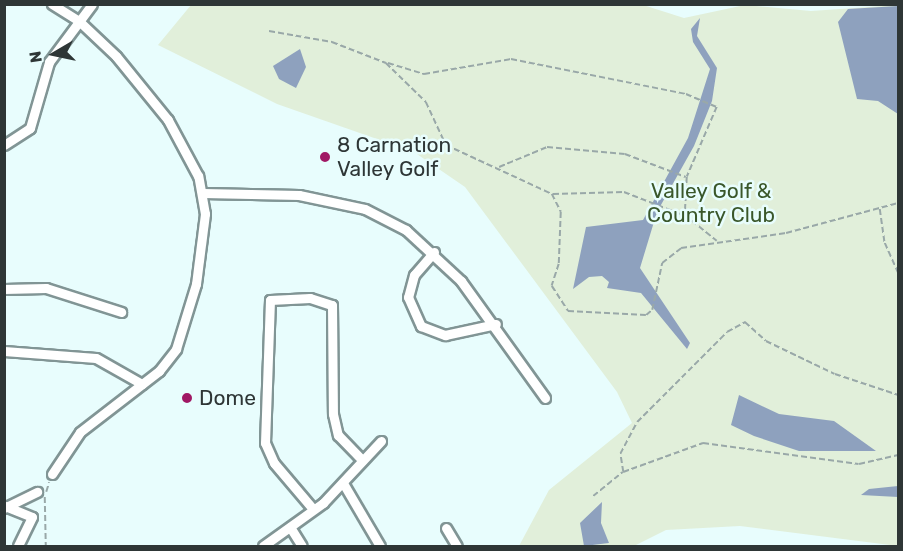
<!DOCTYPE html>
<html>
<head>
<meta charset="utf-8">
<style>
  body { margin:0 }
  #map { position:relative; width:903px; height:551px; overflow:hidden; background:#e8fdfd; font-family:Rubik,sans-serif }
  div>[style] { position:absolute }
  .green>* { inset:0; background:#e1efda }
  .water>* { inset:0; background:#8ea1be }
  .path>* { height:1.5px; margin-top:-0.75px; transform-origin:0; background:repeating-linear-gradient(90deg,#99a8a8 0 6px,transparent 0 9px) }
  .roads { filter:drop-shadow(2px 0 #819595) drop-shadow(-2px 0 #819595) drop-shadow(0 2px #819595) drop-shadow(0 -2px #819595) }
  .minor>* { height:9px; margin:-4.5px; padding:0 4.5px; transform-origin:4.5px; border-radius:4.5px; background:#fff }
  .dots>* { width:16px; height:16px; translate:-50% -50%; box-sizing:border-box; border:3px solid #e8fdfd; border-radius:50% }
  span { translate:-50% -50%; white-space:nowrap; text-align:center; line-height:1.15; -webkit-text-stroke:5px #e8fdfd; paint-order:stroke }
  .poi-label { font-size:21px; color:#2e3636 }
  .left { translate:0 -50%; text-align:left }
  .park-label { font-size:21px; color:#3a572a }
  .frame { position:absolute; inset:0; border:6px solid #2e3636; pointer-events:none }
  .north { position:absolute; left:24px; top:24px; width:60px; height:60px; -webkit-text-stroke:4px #e8fdfd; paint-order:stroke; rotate:261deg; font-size:16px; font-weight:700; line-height:24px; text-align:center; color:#2e3636 }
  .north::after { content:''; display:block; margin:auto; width:21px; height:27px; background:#2e3636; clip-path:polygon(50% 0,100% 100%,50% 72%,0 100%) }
</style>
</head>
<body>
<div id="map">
  <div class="green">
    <div style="clip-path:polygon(640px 4px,684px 18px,745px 5px,811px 11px,898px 5px,898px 546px,740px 526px,666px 530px,634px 546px,519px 546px,549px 490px,632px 423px,617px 392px,465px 187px,414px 152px,277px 104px,158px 45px,191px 5px)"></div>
  </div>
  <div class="water">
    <div style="clip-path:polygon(898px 6px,898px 114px,878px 101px,857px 99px,838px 22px,848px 9px)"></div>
    <div style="clip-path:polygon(700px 18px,697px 36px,717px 68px,712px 101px,694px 146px,657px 212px,640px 268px,690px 343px,687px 349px,641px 293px,607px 288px,609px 282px,602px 276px,589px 277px,573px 289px,586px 227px,643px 220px,688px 138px,710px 69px,693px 42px,691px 29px)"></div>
    <div style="clip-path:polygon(300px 49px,306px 67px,296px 88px,279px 79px,273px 66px)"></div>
    <div style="clip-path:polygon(739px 395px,779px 414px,834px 421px,876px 451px,799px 451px,754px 436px,731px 425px)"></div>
    <div style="clip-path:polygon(898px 486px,898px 497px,861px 495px,869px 489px)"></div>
    <div style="clip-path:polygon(602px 502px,601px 523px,609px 543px,584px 546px,580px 523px)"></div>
  </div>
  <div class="path">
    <div style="left:269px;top:31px;width:64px;rotate:9.9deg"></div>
    <div style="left:332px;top:42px;width:58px;rotate:21.3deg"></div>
    <div style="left:386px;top:63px;width:56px;rotate:44.3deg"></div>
    <div style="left:426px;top:102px;width:47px;rotate:65.1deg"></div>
    <div style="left:446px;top:145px;width:117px;rotate:24.8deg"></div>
    <div style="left:552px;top:194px;width:20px;rotate:63deg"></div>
    <div style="left:561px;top:212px;width:52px;rotate:92.2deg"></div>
    <div style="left:559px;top:264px;width:23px;rotate:108deg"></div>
    <div style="left:552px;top:286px;width:30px;rotate:57deg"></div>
    <div style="left:568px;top:311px;width:78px;rotate:2.9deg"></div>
    <div style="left:646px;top:315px;width:8px;rotate:-40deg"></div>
    <div style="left:652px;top:310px;width:48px;rotate:-78deg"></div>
    <div style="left:662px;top:263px;width:24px;rotate:-38deg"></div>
    <div style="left:681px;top:248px;width:106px;rotate:-8.1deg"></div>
    <div style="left:786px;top:233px;width:116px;rotate:-15deg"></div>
    <div style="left:388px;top:63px;width:38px;rotate:17deg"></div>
    <div style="left:424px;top:74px;width:88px;rotate:-9.8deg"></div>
    <div style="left:511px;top:59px;width:178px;rotate:11.3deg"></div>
    <div style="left:686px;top:94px;width:34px;rotate:23deg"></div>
    <div style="left:717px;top:107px;width:76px;rotate:113.2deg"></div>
    <div style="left:687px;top:177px;width:38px;rotate:93deg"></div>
    <div style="left:685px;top:215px;width:41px;rotate:39.1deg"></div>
    <div style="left:499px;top:167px;width:52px;rotate:-22.6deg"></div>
    <div style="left:547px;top:147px;width:78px;rotate:5.1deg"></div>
    <div style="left:625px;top:154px;width:65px;rotate:20.7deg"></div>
    <div style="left:553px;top:194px;width:71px;rotate:-1.6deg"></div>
    <div style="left:624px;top:192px;width:63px;rotate:21.3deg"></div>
    <div style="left:880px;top:209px;width:34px;rotate:82deg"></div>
    <div style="left:885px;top:243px;width:32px;rotate:66deg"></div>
    <div style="left:623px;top:472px;width:18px;rotate:-99deg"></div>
    <div style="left:620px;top:454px;width:36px;rotate:-62deg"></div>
    <div style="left:637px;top:422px;width:127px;rotate:-45deg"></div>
    <div style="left:727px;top:332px;width:21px;rotate:-29deg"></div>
    <div style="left:745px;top:322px;width:28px;rotate:42deg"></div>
    <div style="left:766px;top:341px;width:76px;rotate:25.6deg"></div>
    <div style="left:835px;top:374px;width:66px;rotate:18.4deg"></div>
    <div style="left:46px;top:492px;width:10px;rotate:-73deg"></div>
    <div style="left:593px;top:496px;width:38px;rotate:-39deg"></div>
    <div style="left:623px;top:472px;width:85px;rotate:-19.9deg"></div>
    <div style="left:703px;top:443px;width:157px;rotate:7.7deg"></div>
    <div style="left:859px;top:464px;width:40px;rotate:-13deg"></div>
    <div style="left:45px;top:497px;width:49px;rotate:88.8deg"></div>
  </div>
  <div class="roads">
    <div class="minor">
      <div style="left:4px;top:145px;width:31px;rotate:-33deg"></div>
      <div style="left:30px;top:128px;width:69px;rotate:-73.9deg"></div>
      <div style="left:49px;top:62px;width:72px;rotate:-53.4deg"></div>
      <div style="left:203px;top:193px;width:96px;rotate:1.2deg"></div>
      <div style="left:299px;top:195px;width:67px;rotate:12deg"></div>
      <div style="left:365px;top:209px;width:46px;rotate:27.1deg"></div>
      <div style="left:406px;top:230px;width:75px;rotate:42.8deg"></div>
      <div style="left:461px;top:281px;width:144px;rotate:54.3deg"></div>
      <div style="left:434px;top:252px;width:30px;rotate:131deg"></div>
      <div style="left:414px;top:275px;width:23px;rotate:105deg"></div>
      <div style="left:408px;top:297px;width:32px;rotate:66deg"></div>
      <div style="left:421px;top:326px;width:26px;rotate:21deg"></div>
      <div style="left:445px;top:335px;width:52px;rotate:-12.2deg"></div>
      <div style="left:4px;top:289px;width:42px;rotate:-1.4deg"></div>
      <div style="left:46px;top:288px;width:79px;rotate:17.7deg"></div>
      <div style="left:4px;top:351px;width:92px;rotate:4.4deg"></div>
      <div style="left:96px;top:358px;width:53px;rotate:29.5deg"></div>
      <div style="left:52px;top:474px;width:50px;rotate:-56.3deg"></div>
      <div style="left:80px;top:432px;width:100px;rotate:-37.7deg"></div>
      <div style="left:159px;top:371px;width:28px;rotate:-52deg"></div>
      <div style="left:176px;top:349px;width:68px;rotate:-72.9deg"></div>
      <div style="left:196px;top:284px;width:71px;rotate:-82.7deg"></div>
      <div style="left:205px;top:214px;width:39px;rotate:-100deg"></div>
      <div style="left:198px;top:176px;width:64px;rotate:-118.2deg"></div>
      <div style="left:168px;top:120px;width:82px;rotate:-129.1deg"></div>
      <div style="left:116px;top:56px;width:51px;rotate:-136.6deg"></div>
      <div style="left:79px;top:21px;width:32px;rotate:-148deg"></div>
      <div style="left:343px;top:483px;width:73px;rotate:59.6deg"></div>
      <div style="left:5px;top:506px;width:29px;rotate:22deg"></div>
      <div style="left:32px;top:517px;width:32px;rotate:116deg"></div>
      <div style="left:4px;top:508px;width:37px;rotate:-26deg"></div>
      <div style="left:313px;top:509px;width:60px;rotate:-130.3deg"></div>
      <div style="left:274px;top:463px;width:22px;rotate:-114deg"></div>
      <div style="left:265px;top:443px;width:143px;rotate:-88deg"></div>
      <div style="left:270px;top:300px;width:40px;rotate:-2.9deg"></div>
      <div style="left:310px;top:298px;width:23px;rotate:18deg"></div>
      <div style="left:332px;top:305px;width:109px;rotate:89.5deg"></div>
      <div style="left:333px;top:414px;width:22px;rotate:77deg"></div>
      <div style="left:338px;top:435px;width:35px;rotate:46deg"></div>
      <div style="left:290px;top:527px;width:22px;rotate:58deg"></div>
      <div style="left:446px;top:528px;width:21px;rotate:59deg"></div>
      <div style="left:263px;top:546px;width:74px;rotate:-35.6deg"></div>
      <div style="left:323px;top:503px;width:85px;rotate:-46.9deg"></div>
    </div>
  </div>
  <div class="dots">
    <div style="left:325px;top:157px;background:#a01864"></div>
    <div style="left:187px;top:398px;background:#a01864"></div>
  </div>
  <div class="poi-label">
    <span class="left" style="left:337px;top:157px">8 Carnation<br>Valley Golf</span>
    <span class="left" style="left:199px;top:398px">Dome</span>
  </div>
  <div class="park-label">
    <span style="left:711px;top:203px">Valley Golf &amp;<br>Country Club</span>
  </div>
  <div class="frame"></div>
  <div class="north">N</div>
</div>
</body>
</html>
